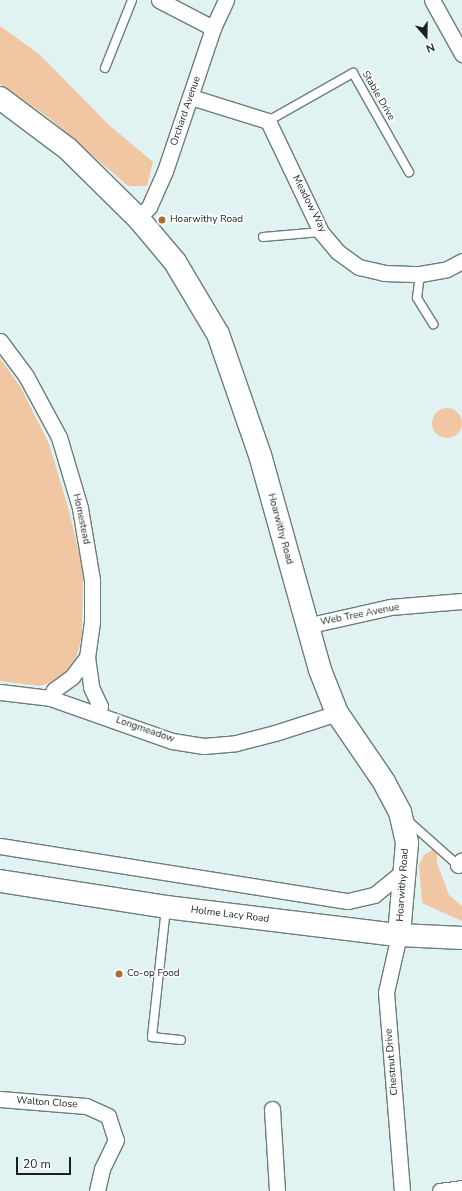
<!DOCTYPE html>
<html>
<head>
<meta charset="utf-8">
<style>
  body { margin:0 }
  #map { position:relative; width:462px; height:1191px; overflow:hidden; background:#e0f3f2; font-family:"Nunito Sans",sans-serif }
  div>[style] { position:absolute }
  .green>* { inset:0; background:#f0c6a3 }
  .round { border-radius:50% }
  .roads { filter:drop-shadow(1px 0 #6c7d7c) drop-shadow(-1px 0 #6c7d7c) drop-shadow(0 1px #6c7d7c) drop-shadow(0 -1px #6c7d7c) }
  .lane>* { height:8px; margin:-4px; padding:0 4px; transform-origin:4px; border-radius:4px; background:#fff }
  .street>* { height:15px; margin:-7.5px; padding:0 7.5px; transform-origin:7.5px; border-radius:7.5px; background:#fff }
  .secondary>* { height:22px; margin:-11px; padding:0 11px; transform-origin:11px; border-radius:11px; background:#fff }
  .dots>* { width:11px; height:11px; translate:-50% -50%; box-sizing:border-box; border:2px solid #fff; border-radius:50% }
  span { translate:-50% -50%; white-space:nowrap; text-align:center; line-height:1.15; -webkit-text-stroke:3px #fff; paint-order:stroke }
  .street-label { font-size:10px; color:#19201f }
  .poi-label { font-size:10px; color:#19201f }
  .left { translate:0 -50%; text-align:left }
  .north { position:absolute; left:406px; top:16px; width:40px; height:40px; -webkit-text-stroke:3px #fff; paint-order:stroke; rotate:160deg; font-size:11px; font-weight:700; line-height:16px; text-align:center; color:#19201f }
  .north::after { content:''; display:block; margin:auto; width:14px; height:18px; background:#19201f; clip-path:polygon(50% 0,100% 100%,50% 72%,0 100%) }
  .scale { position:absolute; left:16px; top:1157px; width:55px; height:18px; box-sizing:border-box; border:2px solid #19201f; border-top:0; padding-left:5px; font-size:12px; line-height:14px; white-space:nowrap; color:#19201f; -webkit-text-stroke:3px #fff; paint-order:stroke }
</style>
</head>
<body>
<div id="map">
  <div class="green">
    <div style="clip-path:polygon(0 26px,39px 54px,109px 125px,153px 162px,147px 186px,128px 186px,48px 117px,0 84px)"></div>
    <div style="clip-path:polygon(0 358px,21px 388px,49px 444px,68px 507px,83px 570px,82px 637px,76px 658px,69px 669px,57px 680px,40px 686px,0 681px)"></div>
    <div class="round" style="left:432px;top:408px;width:30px;height:30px"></div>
    <div style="clip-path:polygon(437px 847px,437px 863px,449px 895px,462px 906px,462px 921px,422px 903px,419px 865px,424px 855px)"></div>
  </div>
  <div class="roads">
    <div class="lane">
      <div style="left:105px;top:68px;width:73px;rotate:-68.3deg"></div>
      <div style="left:268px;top:121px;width:98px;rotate:-29.5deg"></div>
      <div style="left:353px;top:73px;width:114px;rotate:60.5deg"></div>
      <div style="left:263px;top:237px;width:58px;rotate:-4.9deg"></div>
      <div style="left:420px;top:274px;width:24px;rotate:97deg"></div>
      <div style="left:417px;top:298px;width:31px;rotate:58deg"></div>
      <div style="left:407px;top:820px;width:71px;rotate:41.6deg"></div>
      <div style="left:166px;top:908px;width:130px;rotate:96.2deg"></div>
      <div style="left:152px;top:1037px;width:29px;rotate:6deg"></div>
    </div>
    <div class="street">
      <div style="left:159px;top:0;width:61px;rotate:27.4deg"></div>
      <div style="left:432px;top:0;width:62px;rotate:60.9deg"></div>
      <div style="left:191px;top:97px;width:81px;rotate:17.3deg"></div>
      <div style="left:268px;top:121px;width:123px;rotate:64.5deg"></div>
      <div style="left:321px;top:232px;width:26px;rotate:50deg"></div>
      <div style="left:338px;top:252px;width:26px;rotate:36deg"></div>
      <div style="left:359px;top:267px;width:26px;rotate:13deg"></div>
      <div style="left:384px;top:273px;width:36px;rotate:2deg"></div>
      <div style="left:420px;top:274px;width:27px;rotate:-10deg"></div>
      <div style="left:447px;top:269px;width:17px;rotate:-28deg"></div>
      <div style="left:138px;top:218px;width:16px;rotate:-45deg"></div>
      <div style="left:149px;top:207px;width:39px;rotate:-66deg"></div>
      <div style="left:165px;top:171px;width:151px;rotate:-71.4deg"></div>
      <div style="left:213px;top:28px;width:31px;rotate:-65deg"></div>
      <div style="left:0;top:341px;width:44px;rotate:53.4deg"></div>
      <div style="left:26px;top:376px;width:69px;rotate:61.6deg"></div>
      <div style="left:59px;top:437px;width:74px;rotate:73.5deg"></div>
      <div style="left:80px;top:508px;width:73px;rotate:80.5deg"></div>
      <div style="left:92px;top:580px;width:42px;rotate:90deg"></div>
      <div style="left:92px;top:622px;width:35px;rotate:98deg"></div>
      <div style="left:87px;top:657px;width:30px;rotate:82deg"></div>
      <div style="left:91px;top:687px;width:21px;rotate:65deg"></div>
      <div style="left:100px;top:706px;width:8px;rotate:104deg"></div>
      <div style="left:306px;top:626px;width:86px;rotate:-12.7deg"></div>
      <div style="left:390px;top:607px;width:72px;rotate:-4.8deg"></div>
      <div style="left:0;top:692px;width:50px;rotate:6.8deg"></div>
      <div style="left:50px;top:698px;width:129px;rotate:19.4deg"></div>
      <div style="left:172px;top:741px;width:32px;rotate:9deg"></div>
      <div style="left:204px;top:746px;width:32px;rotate:-5deg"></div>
      <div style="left:236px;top:743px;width:40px;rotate:-14.4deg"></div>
      <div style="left:275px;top:733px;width:65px;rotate:-17.9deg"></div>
      <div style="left:50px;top:698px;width:9px;rotate:-63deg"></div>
      <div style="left:54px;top:690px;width:22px;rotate:-36deg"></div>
      <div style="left:72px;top:677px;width:25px;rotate:-53deg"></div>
      <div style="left:0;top:846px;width:352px;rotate:9deg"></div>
      <div style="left:348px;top:901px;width:27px;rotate:-13deg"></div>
      <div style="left:374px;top:895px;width:38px;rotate:-39deg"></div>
      <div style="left:458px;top:865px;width:6px;rotate:-51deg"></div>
      <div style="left:399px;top:935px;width:58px;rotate:102.8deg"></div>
      <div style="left:386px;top:992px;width:200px;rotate:85.4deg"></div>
      <div style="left:0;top:1099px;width:86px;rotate:4.7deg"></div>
      <div style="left:86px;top:1106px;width:24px;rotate:24deg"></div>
      <div style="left:108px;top:1116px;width:25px;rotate:72deg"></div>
      <div style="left:116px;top:1140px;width:32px;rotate:116deg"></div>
      <div style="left:102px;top:1169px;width:23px;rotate:103deg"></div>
      <div style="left:272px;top:1109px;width:82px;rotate:86.5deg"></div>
      <div style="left:440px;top:1191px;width:22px;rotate:-8deg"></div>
    </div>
    <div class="secondary">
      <div style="left:0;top:98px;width:85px;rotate:36.9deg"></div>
      <div style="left:68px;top:149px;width:98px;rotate:44.6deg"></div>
      <div style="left:138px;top:218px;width:57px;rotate:49.9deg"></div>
      <div style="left:175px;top:262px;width:84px;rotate:59.2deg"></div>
      <div style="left:218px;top:334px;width:128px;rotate:70.9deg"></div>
      <div style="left:260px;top:455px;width:223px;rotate:74.4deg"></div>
      <div style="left:320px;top:670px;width:46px;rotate:68.4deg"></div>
      <div style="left:337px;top:713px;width:83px;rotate:55.7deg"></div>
      <div style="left:384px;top:782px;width:34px;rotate:62deg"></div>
      <div style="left:400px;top:812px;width:32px;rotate:77deg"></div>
      <div style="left:407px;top:843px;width:92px;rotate:95deg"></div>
      <div style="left:0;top:881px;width:168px;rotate:8.9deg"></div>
      <div style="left:166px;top:907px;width:235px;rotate:6.9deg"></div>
      <div style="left:399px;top:935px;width:63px;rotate:2.7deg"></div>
    </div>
  </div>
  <div class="dots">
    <div style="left:162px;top:220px;background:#aa6c31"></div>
    <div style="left:119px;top:974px;background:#aa6c31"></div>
  </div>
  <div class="street-label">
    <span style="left:378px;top:96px;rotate:60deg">Stable Drive</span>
    <span style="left:186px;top:111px;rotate:-71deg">Orchard Avenue</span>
    <span style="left:309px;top:204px;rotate:63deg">Meadow Way</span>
    <span style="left:81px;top:519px;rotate:78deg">Homestead</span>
    <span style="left:280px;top:529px;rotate:75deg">Hoarwithy Road</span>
    <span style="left:360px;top:615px;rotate:-11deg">Web Tree Avenue</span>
    <span style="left:145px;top:730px;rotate:19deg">Longmeadow</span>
    <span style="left:403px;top:885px;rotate:-86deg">Hoarwithy Road</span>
    <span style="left:230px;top:915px;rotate:7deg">Holme Lacy Road</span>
    <span style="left:392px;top:1062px;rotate:-95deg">Chestnut Drive</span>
    <span style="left:47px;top:1103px;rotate:4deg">Walton Close</span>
  </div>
  <div class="poi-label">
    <span class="left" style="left:170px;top:220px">Hoarwithy Road</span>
    <span class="left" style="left:127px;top:974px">Co-op Food</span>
  </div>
  <div class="north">N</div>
  <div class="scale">20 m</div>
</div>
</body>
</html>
